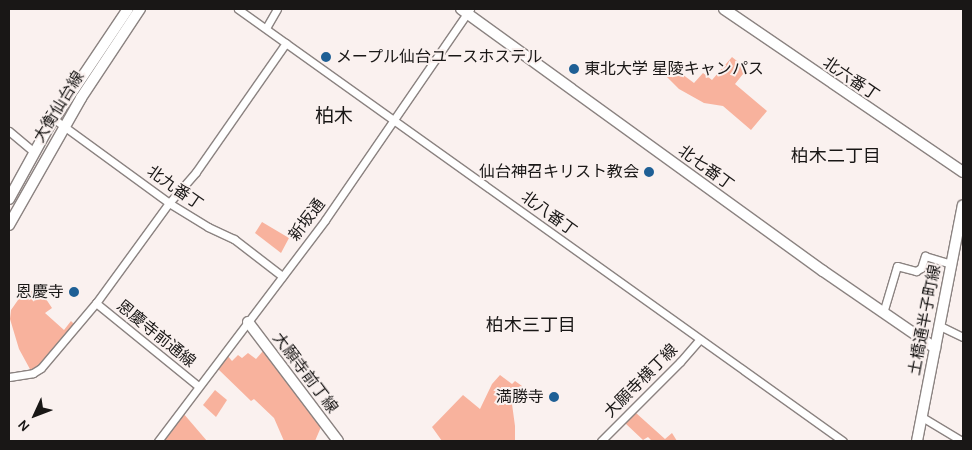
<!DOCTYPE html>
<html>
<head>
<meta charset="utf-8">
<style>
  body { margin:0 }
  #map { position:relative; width:972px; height:450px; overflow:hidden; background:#faf1ef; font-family:Karla,"Noto Sans JP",sans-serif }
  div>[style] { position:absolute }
  .green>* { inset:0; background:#f8b29d }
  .roads { filter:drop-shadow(1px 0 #8b8381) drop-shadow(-1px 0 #8b8381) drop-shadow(0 1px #8b8381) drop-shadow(0 -1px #8b8381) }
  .street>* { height:7px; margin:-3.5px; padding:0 3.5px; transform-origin:3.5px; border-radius:3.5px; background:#fff }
  .secondary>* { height:10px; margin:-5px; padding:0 5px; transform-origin:5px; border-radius:5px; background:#fff }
  .dots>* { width:14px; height:14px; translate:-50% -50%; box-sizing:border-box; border:2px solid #faf1ef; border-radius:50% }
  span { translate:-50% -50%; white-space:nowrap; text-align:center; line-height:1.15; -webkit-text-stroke:4px #faf1ef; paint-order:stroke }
  .poi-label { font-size:16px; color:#191716 }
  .left { translate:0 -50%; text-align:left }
  .right { translate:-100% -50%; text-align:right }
  .street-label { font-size:16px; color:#191716 }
  .neighbourhood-label { font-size:18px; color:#191716 }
  .quarter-label { font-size:19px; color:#191716 }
  .frame { position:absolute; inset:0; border:10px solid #191716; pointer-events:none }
  .north { position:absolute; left:10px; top:390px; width:50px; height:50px; -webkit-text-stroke:4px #faf1ef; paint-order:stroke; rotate:227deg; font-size:14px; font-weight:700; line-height:20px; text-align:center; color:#191716 }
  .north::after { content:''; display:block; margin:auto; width:18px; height:22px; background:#191716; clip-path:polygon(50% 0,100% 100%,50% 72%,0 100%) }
</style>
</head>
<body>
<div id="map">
  <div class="green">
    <div style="clip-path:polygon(732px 57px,747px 69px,735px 84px,767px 111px,751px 130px,723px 106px,704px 103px,679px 89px,664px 74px,670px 65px,694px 83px,703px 73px,712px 80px)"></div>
    <div style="clip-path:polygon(262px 222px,289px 238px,281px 253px,255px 233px)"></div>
    <div style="clip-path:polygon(38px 287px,52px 308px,45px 313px,64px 330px,71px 321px,75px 325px,40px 366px,31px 371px,19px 349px,10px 319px,11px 310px,18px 300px)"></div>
    <div style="clip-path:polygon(263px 351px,321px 427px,315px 441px,284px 441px,274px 418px,254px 399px,251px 401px,217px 368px,227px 355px,232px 361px,238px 355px,242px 358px,248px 353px,256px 359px)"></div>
    <div style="clip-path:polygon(500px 375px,512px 384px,515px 381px,522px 386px,512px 404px,515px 426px,515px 441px,442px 441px,432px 427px,463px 395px,480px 409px,492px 384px)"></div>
    <div style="clip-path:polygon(215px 390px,227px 400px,216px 417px,203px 405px)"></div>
    <div style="clip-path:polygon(183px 413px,207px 441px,162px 441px)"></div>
    <div style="clip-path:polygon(636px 413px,665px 439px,672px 433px,677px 441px,652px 441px,648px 437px,643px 440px,625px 423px)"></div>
  </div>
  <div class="roads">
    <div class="street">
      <div style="left:238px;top:9px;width:743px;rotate:35.53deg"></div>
      <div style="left:266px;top:28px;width:22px;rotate:-60deg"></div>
      <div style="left:54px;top:119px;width:142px;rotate:36.1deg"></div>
      <div style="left:169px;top:203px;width:46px;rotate:31.6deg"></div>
      <div style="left:208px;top:227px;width:29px;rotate:25deg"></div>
      <div style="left:234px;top:239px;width:61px;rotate:37.6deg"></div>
      <div style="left:9px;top:131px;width:33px;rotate:40deg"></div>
      <div style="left:96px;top:303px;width:132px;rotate:39.1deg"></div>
      <div style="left:883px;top:313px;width:49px;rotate:-73.4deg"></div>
      <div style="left:897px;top:266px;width:20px;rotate:15deg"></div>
      <div style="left:916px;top:271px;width:6px;rotate:-31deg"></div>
      <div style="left:921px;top:268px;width:13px;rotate:-72deg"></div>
      <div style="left:925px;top:256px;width:27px;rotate:17deg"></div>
      <div style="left:940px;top:326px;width:25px;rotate:26deg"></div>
      <div style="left:9px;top:377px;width:24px;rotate:-9deg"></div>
      <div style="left:33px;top:373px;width:9px;rotate:-32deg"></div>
      <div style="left:41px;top:368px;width:85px;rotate:-49.8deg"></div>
      <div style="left:96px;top:303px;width:124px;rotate:-53.9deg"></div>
      <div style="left:169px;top:203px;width:41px;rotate:-48.9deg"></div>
      <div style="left:196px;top:172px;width:157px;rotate:-55.1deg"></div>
      <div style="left:922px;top:417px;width:47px;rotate:31deg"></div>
      <div style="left:158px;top:441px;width:277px;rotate:-52.9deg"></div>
      <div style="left:325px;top:220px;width:256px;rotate:-55.5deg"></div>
      <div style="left:601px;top:441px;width:112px;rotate:-45deg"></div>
      <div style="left:680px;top:362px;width:30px;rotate:-49deg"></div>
    </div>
    <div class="secondary">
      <div style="left:461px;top:9px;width:447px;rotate:35.9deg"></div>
      <div style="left:823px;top:271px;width:136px;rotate:34.5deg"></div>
      <div style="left:724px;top:9px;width:289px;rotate:34.3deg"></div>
      <div style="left:9px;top:199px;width:81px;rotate:-61.2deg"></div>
      <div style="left:48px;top:128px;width:143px;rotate:-56.1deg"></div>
      <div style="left:9px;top:225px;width:146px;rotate:-60.4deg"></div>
      <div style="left:81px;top:98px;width:107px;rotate:-56.5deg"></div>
      <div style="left:248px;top:322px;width:149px;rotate:52.9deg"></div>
      <div style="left:917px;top:441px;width:240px;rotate:-79deg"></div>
    </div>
  </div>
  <div class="dots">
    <div style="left:326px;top:57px;background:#1e5f95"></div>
    <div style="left:574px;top:69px;background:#1e5f95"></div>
    <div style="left:649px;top:172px;background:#1e5f95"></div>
    <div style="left:74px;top:292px;background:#1e5f95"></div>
    <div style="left:554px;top:397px;background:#1e5f95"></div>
  </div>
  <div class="poi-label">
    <span class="left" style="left:336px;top:57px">メープル仙台ユースホステル</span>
    <span class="left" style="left:584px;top:69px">東北大学 星陵キャンパス</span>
    <span class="right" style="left:639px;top:172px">仙台神召キリスト教会</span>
    <span class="right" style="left:64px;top:292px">恩慶寺</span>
    <span class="right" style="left:544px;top:397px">満勝寺</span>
  </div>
  <div class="street-label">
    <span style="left:851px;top:79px;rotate:34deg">北六番丁</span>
    <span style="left:59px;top:107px;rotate:-58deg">大衡仙台線</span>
    <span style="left:706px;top:168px;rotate:36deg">北七番丁</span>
    <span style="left:175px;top:188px;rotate:35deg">北九番丁</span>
    <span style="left:549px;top:214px;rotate:36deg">北八番丁</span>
    <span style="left:307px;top:220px;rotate:-53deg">新坂通</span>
    <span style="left:925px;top:320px;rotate:-79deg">土橋通半子町線</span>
    <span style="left:156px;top:334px;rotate:39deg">恩慶寺前通線</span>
    <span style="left:305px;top:373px;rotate:53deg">大願寺前丁線</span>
    <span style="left:641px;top:381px;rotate:-45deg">大願寺横丁線</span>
  </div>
  <div class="neighbourhood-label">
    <span style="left:836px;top:156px">柏木二丁目</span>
    <span style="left:531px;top:325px">柏木三丁目</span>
  </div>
  <div class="quarter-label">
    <span style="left:334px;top:117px">柏木</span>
  </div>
  <div class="frame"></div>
  <div class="north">N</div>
</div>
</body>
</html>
